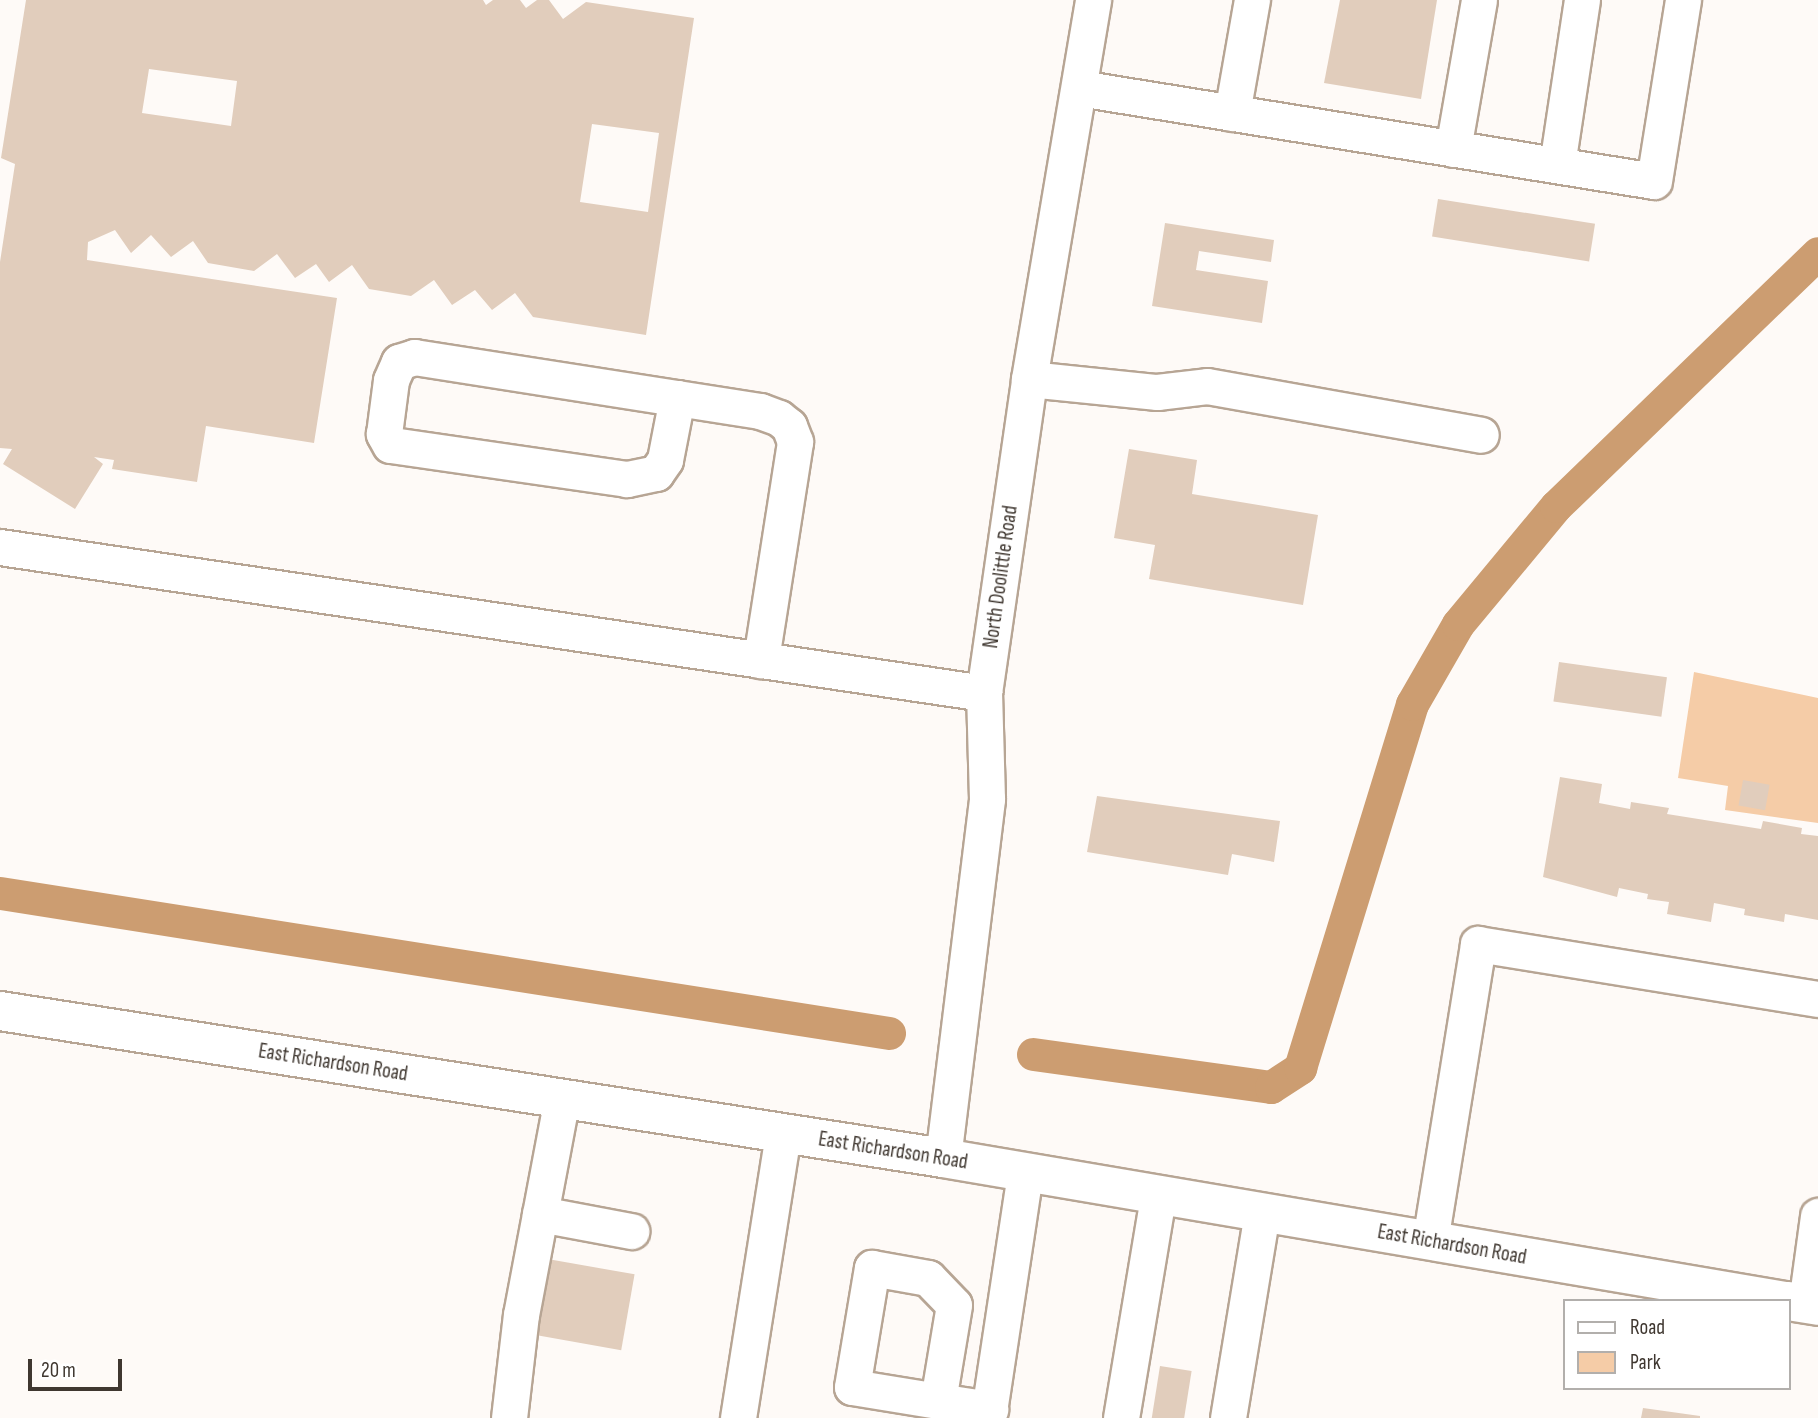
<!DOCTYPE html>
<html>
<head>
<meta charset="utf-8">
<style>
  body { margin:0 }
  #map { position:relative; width:1818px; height:1418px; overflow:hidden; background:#fefaf7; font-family:"Sofia Sans Condensed",sans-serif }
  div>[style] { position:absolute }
  .green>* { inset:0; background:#f5cca7 }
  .canal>* { height:33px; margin:-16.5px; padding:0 16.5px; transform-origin:16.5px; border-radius:16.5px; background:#cc9d71 }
  .building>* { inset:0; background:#e1cdbc; transform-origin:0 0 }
  .roads { filter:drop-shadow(2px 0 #b7a594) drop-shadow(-2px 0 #b7a594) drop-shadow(0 2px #b7a594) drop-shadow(0 -2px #b7a594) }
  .minor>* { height:35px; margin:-17.5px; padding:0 17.5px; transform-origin:17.5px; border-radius:17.5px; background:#fff }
  .major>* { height:38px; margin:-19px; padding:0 19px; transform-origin:19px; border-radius:19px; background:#fff }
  span { translate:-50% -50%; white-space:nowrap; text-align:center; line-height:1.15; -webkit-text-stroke:5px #fff; paint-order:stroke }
  .street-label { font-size:21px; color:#3f3730 }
  .legend { position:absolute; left:1563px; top:1299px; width:228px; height:91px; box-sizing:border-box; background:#fff; border:2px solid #b2afac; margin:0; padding:9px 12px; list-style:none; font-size:21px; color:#3f3730 }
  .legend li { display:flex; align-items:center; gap:14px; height:35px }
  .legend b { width:35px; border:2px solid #b2afac }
  .scale { position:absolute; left:28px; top:1359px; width:94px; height:32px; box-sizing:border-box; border:4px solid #3f3730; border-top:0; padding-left:9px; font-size:21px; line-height:24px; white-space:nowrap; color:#3f3730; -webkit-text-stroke:5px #fff; paint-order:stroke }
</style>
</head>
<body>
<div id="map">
  <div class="green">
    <div style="clip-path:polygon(1694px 672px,1818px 698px,1818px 823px,1725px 810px,1728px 786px,1678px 778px)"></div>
  </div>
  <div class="canal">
    <div style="left:0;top:893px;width:900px;rotate:8.95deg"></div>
    <div style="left:1033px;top:1054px;width:240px;rotate:7.9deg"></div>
    <div style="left:1271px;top:1087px;width:35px;rotate:-33deg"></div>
    <div style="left:1300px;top:1068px;width:381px;rotate:-72.9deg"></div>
    <div style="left:1412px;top:704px;width:92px;rotate:-60.1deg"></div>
    <div style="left:1458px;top:624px;width:153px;rotate:-50.3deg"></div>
    <div style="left:1556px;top:506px;width:364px;rotate:-44deg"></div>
  </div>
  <div class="building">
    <div style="clip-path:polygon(evenodd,26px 0,483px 0,486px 5px,493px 0,520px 0,526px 8px,537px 0,549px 0,563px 19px,586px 2px,694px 18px,646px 335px,533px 317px,515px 293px,492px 310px,475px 290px,452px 305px,434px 280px,411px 296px,369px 289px,352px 265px,329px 282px,316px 264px,295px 278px,277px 254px,254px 271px,208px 263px,193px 241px,171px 257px,151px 235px,131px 253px,115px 230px,88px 242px,87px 260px,337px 298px,314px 443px,206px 426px,197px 482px,112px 469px,114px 460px,94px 457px,103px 464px,75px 509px,3px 464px,12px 449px,0 448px,0 262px,15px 164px,1px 158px,26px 0,149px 69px,237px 81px,231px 126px,142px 113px,149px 69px,26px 0,592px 124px,659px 133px,648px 212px,580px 202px,592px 124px)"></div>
    <div style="clip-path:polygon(1340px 0,1437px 0,1421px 99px,1324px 83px)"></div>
    <div style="left:1438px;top:199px;width:159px;height:38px;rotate:9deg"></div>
    <div style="clip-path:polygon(1165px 223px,1274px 240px,1271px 262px,1199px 251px,1196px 270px,1268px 281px,1262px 323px,1152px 306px)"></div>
    <div style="clip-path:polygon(1129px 449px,1197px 460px,1192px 494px,1318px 515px,1303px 605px,1149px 579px,1155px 545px,1114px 538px)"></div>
    <div style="left:1559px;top:662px;width:109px;height:40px;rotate:8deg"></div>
    <div style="clip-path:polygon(1560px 777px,1602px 784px,1599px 803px,1630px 809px,1631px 802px,1669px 808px,1667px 814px,1761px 829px,1763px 821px,1802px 828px,1801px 834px,1818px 836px,1818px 920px,1785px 914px,1784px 922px,1744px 915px,1745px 909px,1714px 903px,1711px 922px,1667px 914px,1669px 902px,1647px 899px,1648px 894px,1619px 888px,1617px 897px,1543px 877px)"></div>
    <div style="left:1743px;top:780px;width:27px;height:26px;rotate:10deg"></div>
    <div style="clip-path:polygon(1097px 796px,1280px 821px,1274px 862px,1232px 854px,1228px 875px,1087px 852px)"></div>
    <div style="left:542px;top:1258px;width:94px;height:77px;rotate:10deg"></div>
    <div style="left:1160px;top:1366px;width:32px;height:53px;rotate:9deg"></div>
    <div style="clip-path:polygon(1643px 1408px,1700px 1416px,1700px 1418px,1641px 1418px)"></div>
  </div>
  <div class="roads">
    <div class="minor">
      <div style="left:1079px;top:88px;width:582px;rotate:9.19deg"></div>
      <div style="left:1654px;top:181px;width:183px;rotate:-80.9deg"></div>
      <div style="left:1232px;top:113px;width:115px;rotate:-80deg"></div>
      <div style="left:1453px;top:149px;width:151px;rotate:-80.1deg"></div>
      <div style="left:1557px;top:165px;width:167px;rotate:-81.4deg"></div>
      <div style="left:1029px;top:379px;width:129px;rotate:5.8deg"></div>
      <div style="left:1157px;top:392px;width:50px;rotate:-6.8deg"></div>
      <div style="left:1207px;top:386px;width:278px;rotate:10.1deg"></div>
      <div style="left:677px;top:398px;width:63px;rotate:101deg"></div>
      <div style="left:665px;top:460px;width:16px;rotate:125deg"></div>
      <div style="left:656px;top:473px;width:30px;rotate:168deg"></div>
      <div style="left:627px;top:479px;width:239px;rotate:-171.8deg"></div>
      <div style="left:390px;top:445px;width:13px;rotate:-119deg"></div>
      <div style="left:384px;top:434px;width:54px;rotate:-82.6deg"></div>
      <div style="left:391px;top:380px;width:20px;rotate:-66deg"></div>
      <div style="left:399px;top:362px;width:16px;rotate:-18deg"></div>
      <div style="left:414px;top:357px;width:266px;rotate:8.9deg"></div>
      <div style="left:677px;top:398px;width:84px;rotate:8.9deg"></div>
      <div style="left:760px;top:411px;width:20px;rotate:20deg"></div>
      <div style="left:779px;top:418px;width:13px;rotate:39deg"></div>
      <div style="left:789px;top:426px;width:17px;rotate:69deg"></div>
      <div style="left:795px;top:442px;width:221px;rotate:98.9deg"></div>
      <div style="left:0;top:547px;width:995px;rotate:8.44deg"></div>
      <div style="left:943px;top:1158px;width:362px;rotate:-83deg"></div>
      <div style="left:987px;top:799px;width:106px;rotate:-91.6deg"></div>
      <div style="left:984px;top:693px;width:317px;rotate:-81.8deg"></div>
      <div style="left:1029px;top:379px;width:384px;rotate:-80.4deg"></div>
      <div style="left:540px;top:1214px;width:93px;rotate:10.6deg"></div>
      <div style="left:1430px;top:1241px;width:301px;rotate:-80.8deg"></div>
      <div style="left:1478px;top:944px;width:344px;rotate:9.2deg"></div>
      <div style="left:1806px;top:1304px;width:89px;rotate:-82.2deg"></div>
      <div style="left:938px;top:1401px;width:87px;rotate:-170.8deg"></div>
      <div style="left:852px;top:1387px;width:121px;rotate:-80.5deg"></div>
      <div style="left:872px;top:1268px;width:57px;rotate:10.1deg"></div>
      <div style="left:928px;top:1278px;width:37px;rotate:46deg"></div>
      <div style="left:954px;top:1305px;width:97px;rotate:99.5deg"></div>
      <div style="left:938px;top:1401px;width:53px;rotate:8.7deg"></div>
      <div style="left:509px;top:1418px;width:104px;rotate:-83.4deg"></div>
      <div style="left:521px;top:1315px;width:221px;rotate:-79.3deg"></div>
      <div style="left:738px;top:1418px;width:289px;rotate:-81deg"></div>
      <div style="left:988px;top:1418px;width:248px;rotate:-81.4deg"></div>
      <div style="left:1121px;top:1418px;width:225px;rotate:-80.5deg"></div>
      <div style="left:1228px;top:1418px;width:208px;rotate:-80.6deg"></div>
    </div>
    <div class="major">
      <div style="left:0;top:1011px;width:954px;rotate:8.86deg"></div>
      <div style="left:943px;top:1158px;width:854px;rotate:9.64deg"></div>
      <div style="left:1788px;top:1301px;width:30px;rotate:9deg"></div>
    </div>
  </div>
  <div class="street-label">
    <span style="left:1001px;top:577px;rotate:-82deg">North Doolittle Road</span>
    <span style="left:333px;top:1063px;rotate:9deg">East Richardson Road</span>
    <span style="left:893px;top:1151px;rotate:9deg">East Richardson Road</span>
    <span style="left:1452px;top:1245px;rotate:10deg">East Richardson Road</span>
  </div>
  <ul class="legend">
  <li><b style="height:9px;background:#fff"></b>Road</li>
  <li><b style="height:19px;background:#f5cca7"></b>Park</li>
  </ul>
  <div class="scale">20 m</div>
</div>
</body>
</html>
